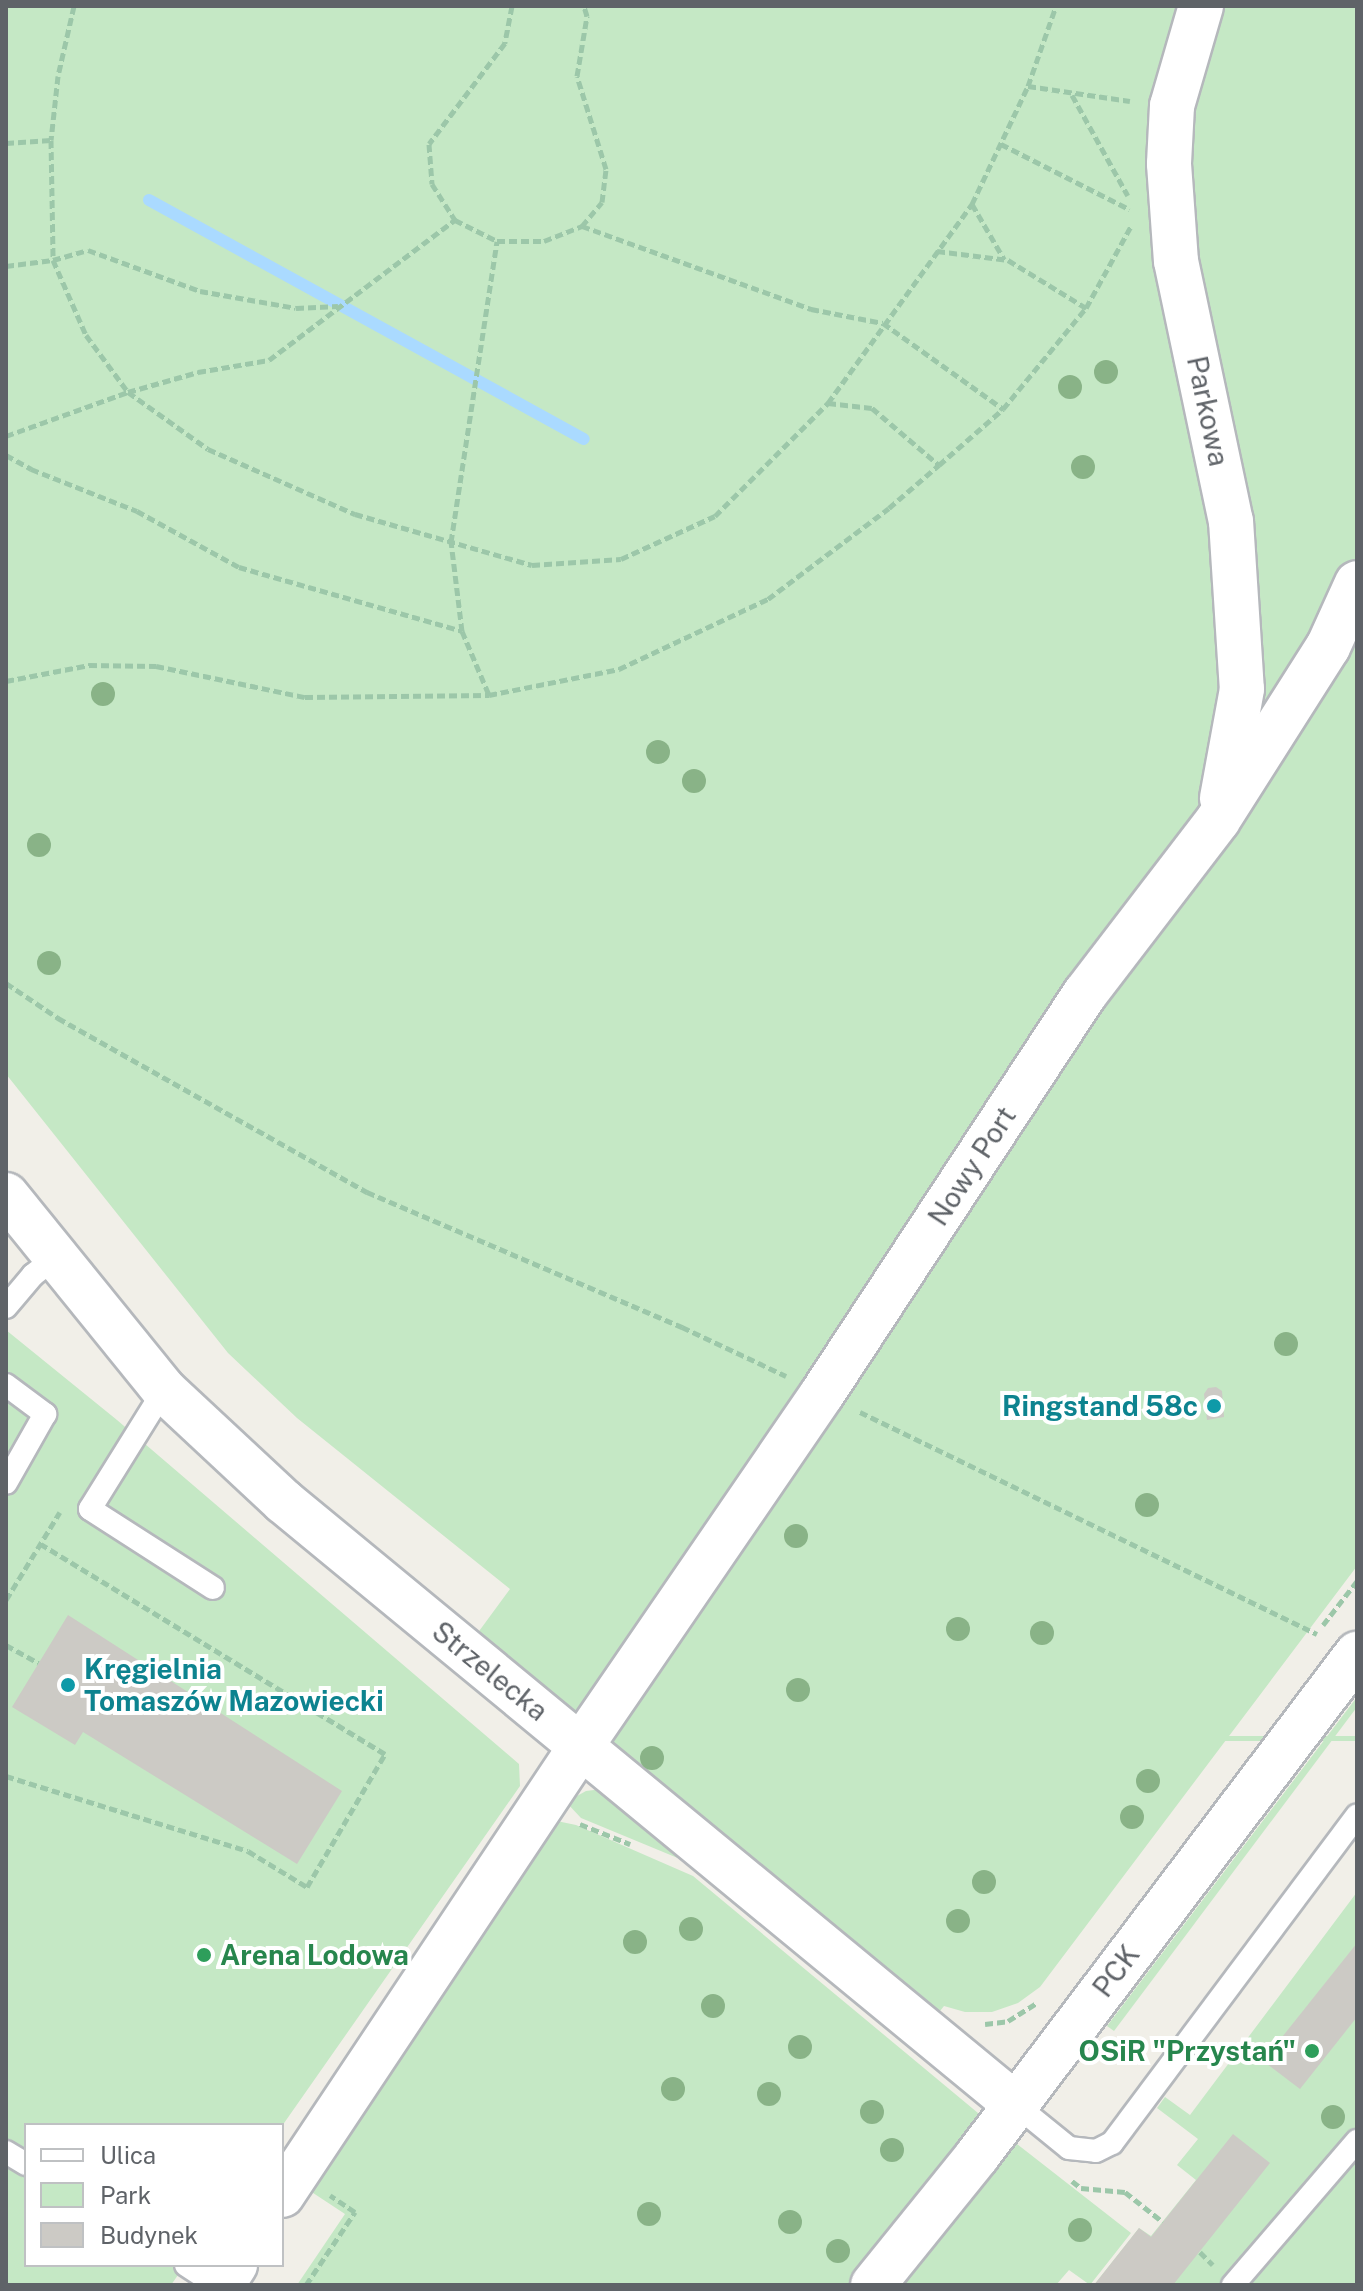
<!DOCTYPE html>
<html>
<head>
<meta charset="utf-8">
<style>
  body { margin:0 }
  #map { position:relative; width:1363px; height:2291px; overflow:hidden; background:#f1efe8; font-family:"Public Sans",sans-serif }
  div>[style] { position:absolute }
  .green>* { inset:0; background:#c5e8c5; transform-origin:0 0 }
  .stream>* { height:12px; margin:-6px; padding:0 6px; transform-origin:6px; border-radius:6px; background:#aadaff }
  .building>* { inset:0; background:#cccac5 }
  .path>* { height:5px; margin-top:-2.5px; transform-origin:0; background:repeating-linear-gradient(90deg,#9cc7a9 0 8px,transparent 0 12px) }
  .roads { filter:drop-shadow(2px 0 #b5b8bc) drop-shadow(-2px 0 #b5b8bc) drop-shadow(0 2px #b5b8bc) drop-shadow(0 -2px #b5b8bc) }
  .service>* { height:22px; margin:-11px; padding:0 11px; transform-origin:11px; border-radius:11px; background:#fff }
  .minor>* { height:44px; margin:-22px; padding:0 22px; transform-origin:22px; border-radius:22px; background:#fff }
  .tertiary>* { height:44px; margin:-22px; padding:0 22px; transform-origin:22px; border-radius:22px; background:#fff }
  .trees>* { width:24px; height:24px; margin:-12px; border-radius:50%; background:#89b387 }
  .dots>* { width:22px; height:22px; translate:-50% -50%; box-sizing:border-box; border:4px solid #fff; border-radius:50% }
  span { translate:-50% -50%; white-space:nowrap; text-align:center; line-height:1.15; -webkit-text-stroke:8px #fff; paint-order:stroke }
  .street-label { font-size:28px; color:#5f6368 }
  .culture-label { font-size:28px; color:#0d838f; font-weight:700 }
  .right { translate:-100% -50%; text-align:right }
  .left { translate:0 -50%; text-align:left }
  .leisure-label { font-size:28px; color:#27864d; font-weight:700 }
  .frame { position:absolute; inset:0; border:8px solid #5f6368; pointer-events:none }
  .legend { position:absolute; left:24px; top:2123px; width:260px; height:144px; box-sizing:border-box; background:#fff; border:2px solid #bfc1c3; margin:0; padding:10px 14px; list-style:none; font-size:24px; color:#5f6368 }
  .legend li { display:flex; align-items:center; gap:16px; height:40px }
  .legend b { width:40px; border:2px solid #bfc1c3 }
</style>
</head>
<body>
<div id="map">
  <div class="green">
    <div style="clip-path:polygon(6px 6px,1357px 6px,1357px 1566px,1040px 1987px,1018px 2003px,992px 2012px,965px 2012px,944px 2006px,936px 2016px,474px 1638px,510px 1589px,297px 1418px,228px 1353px,6px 1074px)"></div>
    <div style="clip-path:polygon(6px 1330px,117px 1420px,519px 1764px,520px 1786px,282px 2126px,26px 2125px,26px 2265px,185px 2265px,171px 2285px,6px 2285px)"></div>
    <div style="clip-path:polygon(1357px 1697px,1357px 1707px,1114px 2031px,1107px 2026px)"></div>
    <div style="left:1357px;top:1736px;width:5px;height:439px;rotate:90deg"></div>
    <div style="clip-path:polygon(602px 1789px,697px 1866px,581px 1818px,566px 1802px,586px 1791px)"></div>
    <div style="clip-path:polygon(552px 1820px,576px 1825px,693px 1876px,978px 2113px,976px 2124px,847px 2285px,297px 2285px,345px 2214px,304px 2187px)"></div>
    <div style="clip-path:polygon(1357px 1892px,1357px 2285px,1094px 2285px,1139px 2228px,1151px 2236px,1196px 2180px,1177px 2165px,1198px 2139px,1157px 2108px,1165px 2097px,1190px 2115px)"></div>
    <div style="clip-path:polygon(1017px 2144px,1131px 2233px,1090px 2285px,1069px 2270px,1056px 2285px,896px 2285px,1007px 2148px)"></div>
  </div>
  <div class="stream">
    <div style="left:149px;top:200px;width:496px;rotate:28.8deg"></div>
  </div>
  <div class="building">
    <div style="clip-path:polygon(1216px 1387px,1222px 1391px,1224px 1417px,1207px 1420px,1204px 1394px,1208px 1388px)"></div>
    <div style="clip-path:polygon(68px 1615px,342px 1791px,297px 1864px,83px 1732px,75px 1745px,12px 1707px)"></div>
    <div style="clip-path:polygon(1357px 1943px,1357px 2017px,1300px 2089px,1263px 2061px)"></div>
    <div style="clip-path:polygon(1233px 2134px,1270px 2163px,1173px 2285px,1094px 2285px,1139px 2228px,1151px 2237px)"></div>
  </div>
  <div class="path">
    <div style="left:74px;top:6px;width:72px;rotate:102.9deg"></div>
    <div style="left:58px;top:76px;width:64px;rotate:96.2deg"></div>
    <div style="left:51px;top:140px;width:120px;rotate:89deg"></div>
    <div style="left:53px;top:260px;width:82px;rotate:66.3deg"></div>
    <div style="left:86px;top:335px;width:71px;rotate:53.6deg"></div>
    <div style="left:128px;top:392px;width:98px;rotate:35.5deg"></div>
    <div style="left:208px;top:449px;width:161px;rotate:23.9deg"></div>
    <div style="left:355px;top:514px;width:184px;rotate:16.1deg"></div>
    <div style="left:532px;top:565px;width:89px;rotate:-3.9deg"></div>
    <div style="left:621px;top:559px;width:103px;rotate:-24.6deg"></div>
    <div style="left:715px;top:516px;width:160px;rotate:-45deg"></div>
    <div style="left:828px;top:403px;width:246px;rotate:-54.1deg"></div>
    <div style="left:972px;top:204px;width:131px;rotate:-64.6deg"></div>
    <div style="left:1028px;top:86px;width:85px;rotate:-70.7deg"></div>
    <div style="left:512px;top:6px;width:38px;rotate:101deg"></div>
    <div style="left:505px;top:43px;width:126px;rotate:127deg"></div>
    <div style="left:429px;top:144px;width:40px;rotate:85.7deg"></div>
    <div style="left:432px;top:184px;width:43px;rotate:57.4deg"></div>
    <div style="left:455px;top:220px;width:47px;rotate:26.6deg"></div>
    <div style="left:497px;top:241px;width:47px"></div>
    <div style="left:544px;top:241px;width:41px;rotate:-21.5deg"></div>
    <div style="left:582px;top:226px;width:31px;rotate:-50deg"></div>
    <div style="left:602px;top:202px;width:33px;rotate:-83deg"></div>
    <div style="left:606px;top:169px;width:97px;rotate:-107.3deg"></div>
    <div style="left:577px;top:76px;width:61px;rotate:-80.5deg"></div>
    <div style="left:587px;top:16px;width:10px;rotate:-107deg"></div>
    <div style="left:1028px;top:86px;width:103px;rotate:8.4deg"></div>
    <div style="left:1072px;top:95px;width:115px;rotate:61deg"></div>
    <div style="left:6px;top:143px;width:45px;rotate:-3.8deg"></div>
    <div style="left:1001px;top:144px;width:144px;rotate:26.9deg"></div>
    <div style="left:972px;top:204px;width:64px;rotate:59.8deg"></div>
    <div style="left:582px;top:226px;width:244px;rotate:19.9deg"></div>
    <div style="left:811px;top:309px;width:73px;rotate:11deg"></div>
    <div style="left:883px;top:323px;width:148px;rotate:35.6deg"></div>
    <div style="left:937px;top:251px;width:72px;rotate:7.2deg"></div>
    <div style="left:1008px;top:260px;width:92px;rotate:31.6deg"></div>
    <div style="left:6px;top:266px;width:47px;rotate:-7.3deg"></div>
    <div style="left:53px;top:260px;width:36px;rotate:-16deg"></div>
    <div style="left:88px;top:250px;width:119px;rotate:20.1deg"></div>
    <div style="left:200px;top:291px;width:97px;rotate:10deg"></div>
    <div style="left:296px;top:308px;width:42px;rotate:-2.7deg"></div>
    <div style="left:828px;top:403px;width:44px;rotate:6.5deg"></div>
    <div style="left:872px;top:408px;width:88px;rotate:40.4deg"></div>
    <div style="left:6px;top:436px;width:130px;rotate:-19.8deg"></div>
    <div style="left:128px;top:392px;width:73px;rotate:-15.9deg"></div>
    <div style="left:198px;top:372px;width:72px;rotate:-9.6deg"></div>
    <div style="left:269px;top:360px;width:233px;rotate:-37deg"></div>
    <div style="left:6px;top:455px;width:29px;rotate:29deg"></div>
    <div style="left:31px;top:469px;width:114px;rotate:21.6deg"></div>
    <div style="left:137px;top:511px;width:116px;rotate:28.8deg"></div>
    <div style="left:239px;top:567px;width:232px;rotate:16deg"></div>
    <div style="left:462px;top:631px;width:69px;rotate:67.1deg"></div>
    <div style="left:462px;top:631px;width:90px;rotate:-97deg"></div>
    <div style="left:451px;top:542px;width:304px;rotate:-81.3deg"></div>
    <div style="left:6px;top:681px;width:85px;rotate:-10.9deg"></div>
    <div style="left:89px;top:665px;width:67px;rotate:0.9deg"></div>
    <div style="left:156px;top:666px;width:152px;rotate:11.8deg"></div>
    <div style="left:305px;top:697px;width:184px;rotate:-0.6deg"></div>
    <div style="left:489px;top:695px;width:133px;rotate:-11.3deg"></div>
    <div style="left:619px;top:669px;width:165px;rotate:-25.2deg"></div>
    <div style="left:768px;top:599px;width:151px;rotate:-36.9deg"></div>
    <div style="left:889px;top:508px;width:66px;rotate:-40.7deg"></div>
    <div style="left:939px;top:465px;width:85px;rotate:-41.2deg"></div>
    <div style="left:1003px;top:409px;width:131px;rotate:-50.6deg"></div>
    <div style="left:1086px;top:308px;width:94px;rotate:-61.2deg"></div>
    <div style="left:6px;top:983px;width:63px;rotate:33.9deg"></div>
    <div style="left:58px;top:1018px;width:355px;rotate:29.4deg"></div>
    <div style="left:367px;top:1192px;width:343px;rotate:23.2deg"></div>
    <div style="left:682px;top:1327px;width:115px;rotate:25.2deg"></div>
    <div style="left:860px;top:1412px;width:508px;rotate:25.91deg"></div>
    <div style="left:6px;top:1600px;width:103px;rotate:-58.5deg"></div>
    <div style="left:1323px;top:1625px;width:56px;rotate:-52.3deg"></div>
    <div style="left:6px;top:1645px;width:37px;rotate:29deg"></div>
    <div style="left:6px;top:1776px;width:253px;rotate:17.2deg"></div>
    <div style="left:248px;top:1851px;width:69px;rotate:31.4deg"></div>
    <div style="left:307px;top:1887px;width:154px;rotate:-59.6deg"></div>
    <div style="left:385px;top:1754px;width:403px;rotate:-148.6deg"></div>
    <div style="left:580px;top:1824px;width:54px;rotate:21.8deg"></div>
    <div style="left:985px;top:2024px;width:23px;rotate:-7deg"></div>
    <div style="left:1008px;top:2021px;width:34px;rotate:-32deg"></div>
    <div style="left:1072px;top:2181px;width:11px;rotate:38deg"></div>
    <div style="left:1081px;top:2188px;width:44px;rotate:5.2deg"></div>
    <div style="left:1125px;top:2192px;width:48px;rotate:38.3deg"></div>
    <div style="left:1200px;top:2252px;width:18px;rotate:45deg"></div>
    <div style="left:306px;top:2285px;width:88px;rotate:-56.1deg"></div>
    <div style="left:355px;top:2212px;width:30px;rotate:-146deg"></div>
  </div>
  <div class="roads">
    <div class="service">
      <div style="left:6px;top:1307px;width:42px;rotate:-49.8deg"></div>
      <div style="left:33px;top:1275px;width:29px;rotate:-38deg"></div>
      <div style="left:6px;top:1385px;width:49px;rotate:36.6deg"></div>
      <div style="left:45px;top:1414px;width:79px;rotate:119.5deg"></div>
      <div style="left:164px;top:1390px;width:140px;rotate:121.9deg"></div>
      <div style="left:90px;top:1509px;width:146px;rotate:32.7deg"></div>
      <div style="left:1016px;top:2105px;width:68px;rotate:39.1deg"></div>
      <div style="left:1069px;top:2148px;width:27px;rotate:6deg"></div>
      <div style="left:1096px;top:2151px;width:18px;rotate:-27deg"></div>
      <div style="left:1112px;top:2143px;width:409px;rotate:-53.2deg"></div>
      <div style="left:6px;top:2152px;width:23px;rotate:31deg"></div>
      <div style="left:186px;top:2265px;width:37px;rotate:33deg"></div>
      <div style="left:1233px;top:2285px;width:190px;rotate:-49.3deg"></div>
    </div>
    <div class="minor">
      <div style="left:1201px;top:6px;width:104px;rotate:106.2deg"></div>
      <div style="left:1172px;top:106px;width:58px;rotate:93deg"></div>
      <div style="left:1169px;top:164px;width:97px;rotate:85.9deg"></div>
      <div style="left:1176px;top:261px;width:266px;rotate:78.1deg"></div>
      <div style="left:1231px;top:521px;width:168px;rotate:86.3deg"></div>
      <div style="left:1242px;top:689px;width:111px;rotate:100.4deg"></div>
      <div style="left:6px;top:1195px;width:251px;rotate:51deg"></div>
      <div style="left:164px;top:1390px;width:163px;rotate:43deg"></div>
      <div style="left:283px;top:1501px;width:950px;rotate:39.49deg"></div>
      <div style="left:282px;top:2195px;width:539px;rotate:-56.34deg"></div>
      <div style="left:581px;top:1746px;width:427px;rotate:-55.6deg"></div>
      <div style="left:822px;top:1394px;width:479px;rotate:-56.7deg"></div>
      <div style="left:1085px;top:994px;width:219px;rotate:-52.6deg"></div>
      <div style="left:1218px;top:820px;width:205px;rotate:-57.6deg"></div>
      <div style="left:1328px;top:647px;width:70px;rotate:-65.6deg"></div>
      <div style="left:222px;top:2285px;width:24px;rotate:-57deg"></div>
    </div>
    <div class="tertiary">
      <div style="left:873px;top:2285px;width:166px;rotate:-51.1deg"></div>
      <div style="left:977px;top:2156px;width:630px;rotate:-52.88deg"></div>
    </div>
  </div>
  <div class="trees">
    <div style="left:1106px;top:372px"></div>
    <div style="left:1070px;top:387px"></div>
    <div style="left:1083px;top:467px"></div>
    <div style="left:103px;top:694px"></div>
    <div style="left:658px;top:752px"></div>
    <div style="left:694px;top:781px"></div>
    <div style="left:39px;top:845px"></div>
    <div style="left:49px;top:963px"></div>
    <div style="left:1286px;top:1344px"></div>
    <div style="left:1147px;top:1505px"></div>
    <div style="left:796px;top:1536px"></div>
    <div style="left:958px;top:1629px"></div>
    <div style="left:1042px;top:1633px"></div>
    <div style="left:798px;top:1690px"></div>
    <div style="left:652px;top:1758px"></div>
    <div style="left:1148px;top:1781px"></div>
    <div style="left:1132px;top:1817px"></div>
    <div style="left:984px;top:1882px"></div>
    <div style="left:958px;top:1921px"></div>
    <div style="left:691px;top:1929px"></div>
    <div style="left:635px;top:1942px"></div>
    <div style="left:713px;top:2006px"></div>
    <div style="left:800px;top:2047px"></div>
    <div style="left:673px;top:2089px"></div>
    <div style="left:769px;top:2094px"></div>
    <div style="left:872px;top:2112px"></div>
    <div style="left:1333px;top:2117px"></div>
    <div style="left:892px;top:2150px"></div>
    <div style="left:649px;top:2214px"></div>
    <div style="left:790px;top:2222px"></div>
    <div style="left:1080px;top:2230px"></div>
    <div style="left:838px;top:2251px"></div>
  </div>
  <div class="dots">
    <div style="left:1214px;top:1406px;background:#0f9aa8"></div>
    <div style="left:68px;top:1685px;background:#0f9aa8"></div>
    <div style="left:204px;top:1955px;background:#2e9e5b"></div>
    <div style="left:1312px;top:2051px;background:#2e9e5b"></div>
  </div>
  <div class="street-label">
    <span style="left:1208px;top:411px;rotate:78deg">Parkowa</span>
    <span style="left:972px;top:1166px;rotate:-57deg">Nowy Port</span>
    <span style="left:490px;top:1671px;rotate:39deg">Strzelecka</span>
    <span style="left:1116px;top:1971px;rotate:-53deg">PCK</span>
  </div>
  <div class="culture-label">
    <span class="right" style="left:1198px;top:1406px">Ringstand 58c</span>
    <span class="left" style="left:84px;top:1685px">Kręgielnia<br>Tomaszów Mazowiecki</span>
  </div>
  <div class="leisure-label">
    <span class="left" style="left:220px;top:1955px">Arena Lodowa</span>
    <span class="right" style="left:1296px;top:2051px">OSiR "Przystań"</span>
  </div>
  <div class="frame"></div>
  <ul class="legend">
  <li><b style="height:10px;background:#fff"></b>Ulica</li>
  <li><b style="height:22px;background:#c5e8c5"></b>Park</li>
  <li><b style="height:22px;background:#cccac5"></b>Budynek</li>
  </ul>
</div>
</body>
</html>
